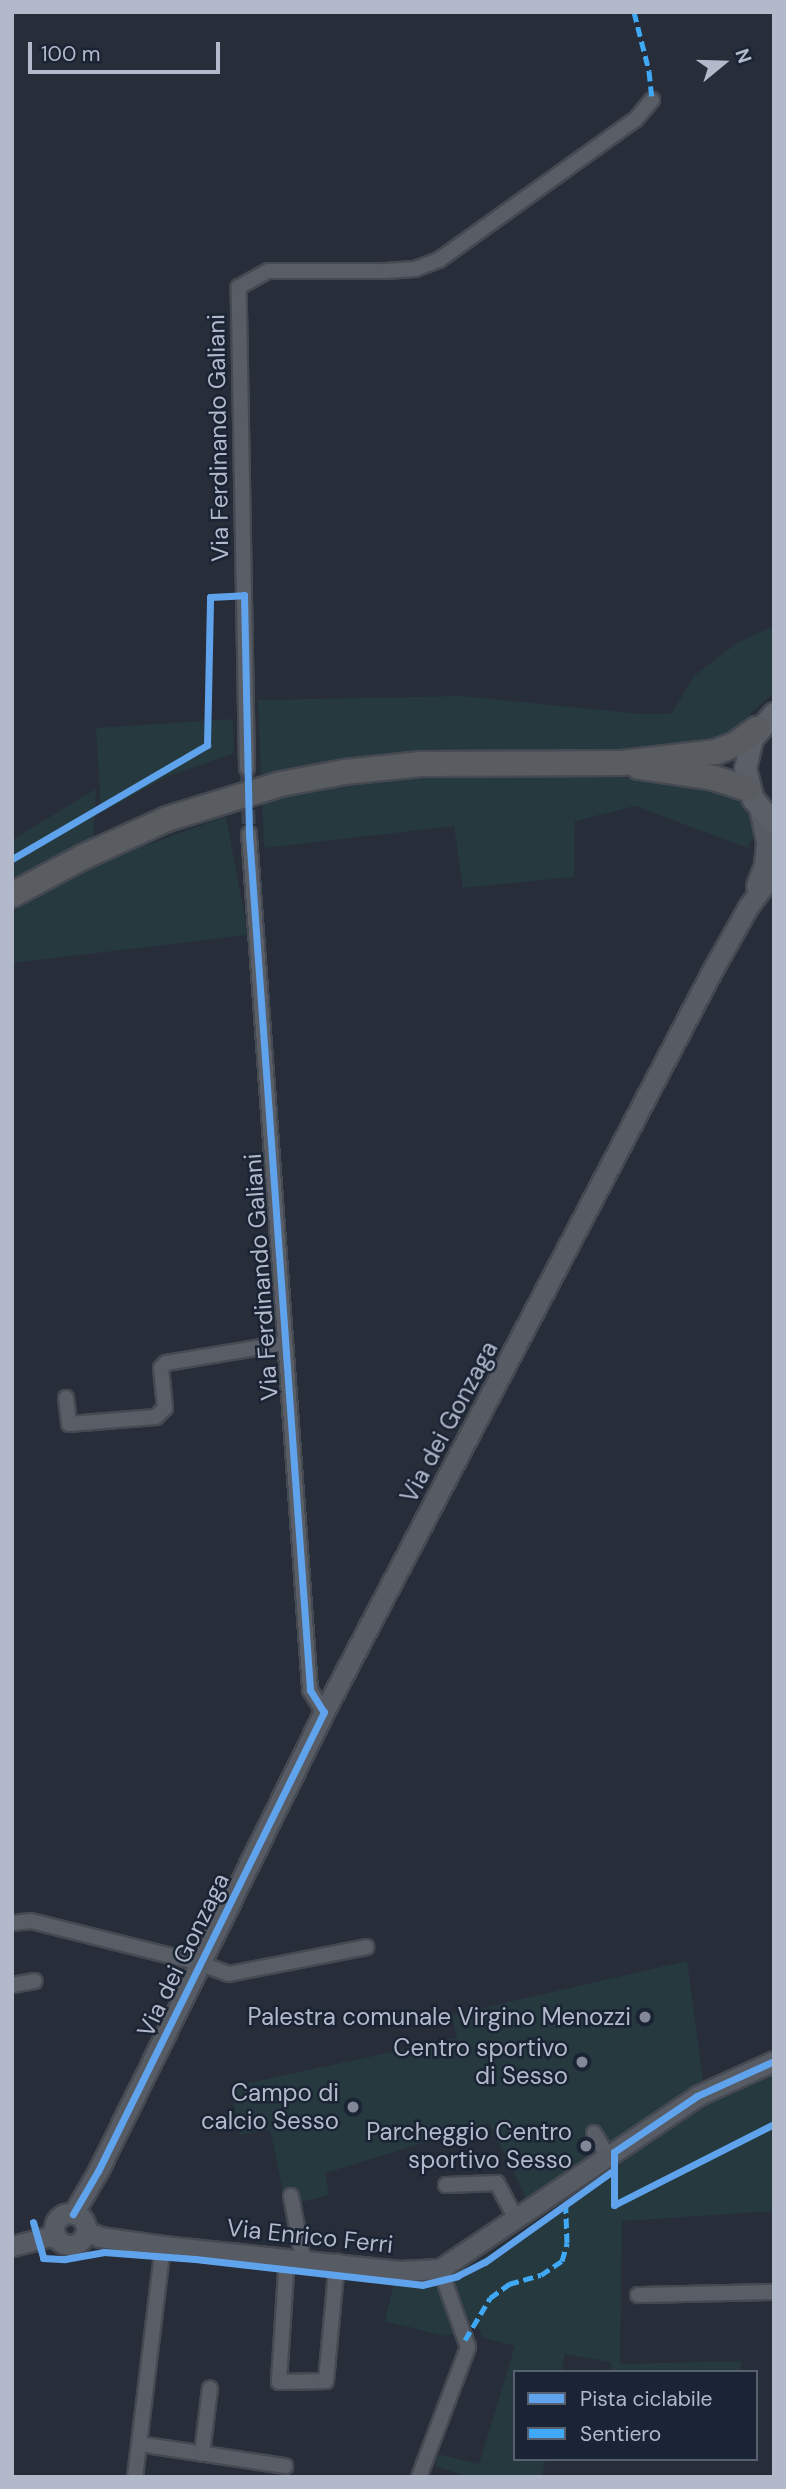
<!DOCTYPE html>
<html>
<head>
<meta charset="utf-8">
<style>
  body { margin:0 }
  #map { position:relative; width:786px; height:2489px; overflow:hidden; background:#282e39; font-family:"DM Sans",sans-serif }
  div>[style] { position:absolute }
  .green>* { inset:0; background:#25393f }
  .street-tunnel>* { height:14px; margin-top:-7px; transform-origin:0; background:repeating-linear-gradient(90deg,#3d434f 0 14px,transparent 0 21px) }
  .roads { filter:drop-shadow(2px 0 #454951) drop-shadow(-2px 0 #454951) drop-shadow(0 2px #454951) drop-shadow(0 -2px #454951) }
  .street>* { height:14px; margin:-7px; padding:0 7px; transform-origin:7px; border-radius:7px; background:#595d66 }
  .secondary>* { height:19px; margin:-9.5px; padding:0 9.5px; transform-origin:9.5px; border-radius:9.5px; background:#575b64 }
  .secondary>.ring { margin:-9.5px; padding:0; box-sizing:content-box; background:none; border:19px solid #575b64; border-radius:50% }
  .primary>* { height:21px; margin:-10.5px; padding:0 10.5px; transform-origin:10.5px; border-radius:10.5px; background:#5b5f68 }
  .highway>* { height:24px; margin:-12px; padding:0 12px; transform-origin:12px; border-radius:12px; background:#595c60 }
  .quiet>* { height:5px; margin-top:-2.5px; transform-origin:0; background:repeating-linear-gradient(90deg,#3fa9f5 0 10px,transparent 0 15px) }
  .cycleway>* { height:7px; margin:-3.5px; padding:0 3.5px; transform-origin:3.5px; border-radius:3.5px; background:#60a3ed }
  .dots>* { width:19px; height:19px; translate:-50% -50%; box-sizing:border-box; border:4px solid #1b2434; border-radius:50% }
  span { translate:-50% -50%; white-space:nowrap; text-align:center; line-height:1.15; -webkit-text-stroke:5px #1b2434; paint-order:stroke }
  .street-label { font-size:24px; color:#b2b9ca }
  .poi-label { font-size:24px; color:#b2b9ca }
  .right { translate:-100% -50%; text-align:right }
  .frame { position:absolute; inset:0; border:14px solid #b2b9ca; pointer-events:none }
  .legend { position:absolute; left:513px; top:2370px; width:245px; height:91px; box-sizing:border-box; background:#1b2434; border:2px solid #576070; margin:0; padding:9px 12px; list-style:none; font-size:21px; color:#b2b9ca }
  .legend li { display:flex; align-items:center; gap:14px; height:35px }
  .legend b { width:35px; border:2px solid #576070 }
  .north { position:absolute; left:688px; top:28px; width:70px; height:70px; -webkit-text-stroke:5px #1b2434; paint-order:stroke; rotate:71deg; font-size:19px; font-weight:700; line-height:28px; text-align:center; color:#b2b9ca }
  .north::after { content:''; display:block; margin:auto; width:24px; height:32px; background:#b2b9ca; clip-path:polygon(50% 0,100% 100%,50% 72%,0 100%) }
  .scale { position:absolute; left:28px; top:42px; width:192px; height:32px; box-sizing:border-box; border:4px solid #b2b9ca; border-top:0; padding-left:9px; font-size:21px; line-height:24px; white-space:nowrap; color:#b2b9ca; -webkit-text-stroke:5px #1b2434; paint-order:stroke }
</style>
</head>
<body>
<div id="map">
  <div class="green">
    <div style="clip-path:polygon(774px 626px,774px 693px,751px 712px,745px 731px,712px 742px,623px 752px,622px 777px,747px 798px,757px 829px,748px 848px,635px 806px,575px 821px,574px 877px,463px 888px,454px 826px,264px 848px,258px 700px,462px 696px,641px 714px,671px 714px,695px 675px,737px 643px)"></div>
    <div style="clip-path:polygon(233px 719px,234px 753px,164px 778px,101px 813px,96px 728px)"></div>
    <div style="clip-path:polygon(96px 789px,93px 842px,12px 887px,12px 840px)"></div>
    <div style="clip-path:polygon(226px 816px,248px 935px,12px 963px,12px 912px,95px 864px)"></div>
    <div style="clip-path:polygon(687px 1961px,704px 2087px,529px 2204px,489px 2123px,325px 2173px,329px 2195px,286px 2206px,270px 2129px,240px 2135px,230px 2087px,457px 2038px,452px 2015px)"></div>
    <div style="clip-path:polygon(774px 2072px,774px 2211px,622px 2221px,620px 2364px,741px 2361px,741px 2372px,611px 2372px,611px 2362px,565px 2354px,561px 2372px,515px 2372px,515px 2459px,545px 2459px,542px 2477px,469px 2477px,435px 2466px,438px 2454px,479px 2464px,515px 2346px,482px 2337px,478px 2326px,445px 2336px,385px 2321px,395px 2280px,415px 2280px,468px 2268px,614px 2170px,614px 2164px,711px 2103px,763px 2074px)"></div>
  </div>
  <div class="street-tunnel">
    <div style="left:247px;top:768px;width:66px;rotate:88.3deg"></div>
  </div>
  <div class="roads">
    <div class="street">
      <div style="left:247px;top:768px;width:481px;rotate:-91deg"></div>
      <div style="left:239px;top:287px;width:33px;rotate:-29deg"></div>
      <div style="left:268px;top:271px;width:117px"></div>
      <div style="left:385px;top:271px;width:30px;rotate:-4deg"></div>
      <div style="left:415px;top:269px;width:26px;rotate:-21deg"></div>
      <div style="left:439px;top:260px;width:242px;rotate:-35.6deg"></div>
      <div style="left:636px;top:119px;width:25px;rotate:-50deg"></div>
      <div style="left:249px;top:834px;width:858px;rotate:85.92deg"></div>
      <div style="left:310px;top:1690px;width:26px;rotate:58deg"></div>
      <div style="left:66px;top:1398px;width:26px;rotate:83deg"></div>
      <div style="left:69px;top:1424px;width:87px;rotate:-4.6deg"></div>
      <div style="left:156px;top:1417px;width:13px;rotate:-45deg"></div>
      <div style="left:165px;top:1408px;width:40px;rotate:-95.7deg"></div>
      <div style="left:161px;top:1368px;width:7px;rotate:-45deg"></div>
      <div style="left:166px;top:1363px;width:121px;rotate:-9.5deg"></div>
      <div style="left:12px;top:1923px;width:19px;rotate:-6deg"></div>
      <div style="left:31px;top:1921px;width:174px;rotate:14deg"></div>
      <div style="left:200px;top:1963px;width:31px;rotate:21deg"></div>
      <div style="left:229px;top:1974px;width:140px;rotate:-11.1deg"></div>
      <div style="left:12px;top:1985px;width:23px;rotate:-10deg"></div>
      <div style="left:594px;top:2133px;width:27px;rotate:59deg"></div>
      <div style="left:446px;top:2185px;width:51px;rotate:-2.2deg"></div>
      <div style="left:497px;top:2183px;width:41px;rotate:62.2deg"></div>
      <div style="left:291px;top:2196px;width:64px;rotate:79.2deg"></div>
      <div style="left:287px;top:2257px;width:125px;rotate:93.7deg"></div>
      <div style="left:279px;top:2382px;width:47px;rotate:-1.2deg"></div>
      <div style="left:326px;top:2381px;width:120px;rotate:-84.7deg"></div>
      <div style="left:638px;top:2295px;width:136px;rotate:-1.3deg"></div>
      <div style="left:139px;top:2444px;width:148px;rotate:8.6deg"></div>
      <div style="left:202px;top:2454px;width:66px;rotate:-83.1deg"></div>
      <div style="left:135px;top:2477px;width:233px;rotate:-83.1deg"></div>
      <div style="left:419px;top:2477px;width:139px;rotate:-69.3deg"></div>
      <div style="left:468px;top:2347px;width:83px;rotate:-109.7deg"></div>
    </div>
    <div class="secondary">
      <div style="left:756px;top:886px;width:22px;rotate:-69deg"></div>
      <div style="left:764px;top:865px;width:24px;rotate:-85deg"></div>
      <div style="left:766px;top:841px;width:33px;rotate:-102deg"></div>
      <div class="ring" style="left:54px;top:2213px;width:13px;height:13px"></div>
      <div style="left:73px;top:2214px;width:50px;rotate:-59.8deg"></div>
      <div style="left:98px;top:2171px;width:512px;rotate:-63.79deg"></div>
      <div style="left:324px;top:1712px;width:836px;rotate:-62.36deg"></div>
      <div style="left:712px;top:971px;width:73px;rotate:-60.6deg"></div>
      <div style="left:748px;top:907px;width:44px;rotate:-53.4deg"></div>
      <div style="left:86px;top:2231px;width:15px;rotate:23deg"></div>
      <div style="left:100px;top:2237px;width:64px;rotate:8.1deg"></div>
      <div style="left:163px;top:2246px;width:238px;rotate:6deg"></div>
      <div style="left:400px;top:2271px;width:40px;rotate:-2.9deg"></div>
      <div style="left:440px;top:2269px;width:310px;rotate:-33.9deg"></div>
      <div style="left:697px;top:2096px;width:85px;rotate:-24.4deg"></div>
      <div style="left:12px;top:2246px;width:44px;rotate:-14.3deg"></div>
    </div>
    <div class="primary">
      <div style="left:774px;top:713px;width:33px;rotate:131deg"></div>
      <div style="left:752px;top:738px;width:31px;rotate:103deg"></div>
      <div style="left:745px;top:768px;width:32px;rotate:76deg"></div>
      <div style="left:753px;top:799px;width:32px;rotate:49deg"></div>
    </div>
    <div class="highway">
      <div style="left:639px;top:767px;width:76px;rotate:8.3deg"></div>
      <div style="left:714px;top:778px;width:36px;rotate:18deg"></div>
      <div style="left:12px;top:895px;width:81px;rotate:-28.2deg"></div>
      <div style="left:83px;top:857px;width:92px;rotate:-24.3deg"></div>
      <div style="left:167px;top:819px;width:119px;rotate:-17.1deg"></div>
      <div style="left:281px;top:784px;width:65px;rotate:-10.6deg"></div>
      <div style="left:345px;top:772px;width:76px;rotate:-6deg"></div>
      <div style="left:421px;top:764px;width:201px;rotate:-0.3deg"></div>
      <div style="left:622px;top:763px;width:95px;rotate:-6.7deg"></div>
      <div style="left:716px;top:752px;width:22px;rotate:-22deg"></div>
      <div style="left:736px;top:744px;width:26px;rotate:-36deg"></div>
    </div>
  </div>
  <div class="quiet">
    <div style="left:634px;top:12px;width:61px;rotate:75.7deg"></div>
    <div style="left:649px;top:71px;width:29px;rotate:84deg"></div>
    <div style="left:465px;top:2340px;width:49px;rotate:-59.2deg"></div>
    <div style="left:490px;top:2298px;width:24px;rotate:-36deg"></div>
    <div style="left:509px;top:2284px;width:33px;rotate:-16deg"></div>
    <div style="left:541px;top:2275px;width:25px;rotate:-34deg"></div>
    <div style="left:562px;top:2261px;width:19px;rotate:-74deg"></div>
    <div style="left:567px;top:2243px;width:38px;rotate:-92deg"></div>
  </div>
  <div class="cycleway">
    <div style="left:12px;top:859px;width:226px;rotate:-30.3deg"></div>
    <div style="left:207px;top:745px;width:148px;rotate:-88.8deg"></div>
    <div style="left:210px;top:597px;width:34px;rotate:-3deg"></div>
    <div style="left:244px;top:595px;width:239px;rotate:88.8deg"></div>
    <div style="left:249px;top:834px;width:858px;rotate:85.92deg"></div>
    <div style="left:310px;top:1690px;width:26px;rotate:58deg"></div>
    <div style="left:324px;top:1712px;width:512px;rotate:116.21deg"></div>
    <div style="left:98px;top:2171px;width:50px;rotate:120.2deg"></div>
    <div style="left:774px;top:2061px;width:85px;rotate:155.6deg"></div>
    <div style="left:697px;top:2096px;width:100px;rotate:146deg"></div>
    <div style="left:614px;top:2152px;width:53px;rotate:90deg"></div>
    <div style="left:614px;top:2205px;width:179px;rotate:-26.9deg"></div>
    <div style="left:33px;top:2222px;width:37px;rotate:74deg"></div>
    <div style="left:43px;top:2258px;width:22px;rotate:3deg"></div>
    <div style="left:65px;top:2259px;width:40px;rotate:-10deg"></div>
    <div style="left:104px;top:2252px;width:91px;rotate:4.4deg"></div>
    <div style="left:195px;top:2259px;width:228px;rotate:6.5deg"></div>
    <div style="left:422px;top:2285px;width:36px;rotate:-14deg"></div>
    <div style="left:457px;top:2276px;width:31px;rotate:-27deg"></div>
    <div style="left:485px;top:2262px;width:158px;rotate:-35.5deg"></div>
  </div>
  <div class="dots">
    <div style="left:645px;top:2017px;background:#828897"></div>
    <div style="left:582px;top:2062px;background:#828897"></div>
    <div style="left:353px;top:2107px;background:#828897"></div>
    <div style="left:586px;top:2146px;background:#828897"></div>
  </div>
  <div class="street-label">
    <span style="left:218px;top:438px;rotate:-91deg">Via Ferdinando Galiani</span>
    <span style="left:261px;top:1277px;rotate:-94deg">Via Ferdinando Galiani</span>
    <span style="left:449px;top:1422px;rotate:-62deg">Via dei Gonzaga</span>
    <span style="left:183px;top:1955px;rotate:-64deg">Via dei Gonzaga</span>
    <span style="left:310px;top:2236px;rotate:6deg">Via Enrico Ferri</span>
  </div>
  <div class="poi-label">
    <span class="right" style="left:631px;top:2017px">Palestra comunale Virgino Menozzi</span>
    <span class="right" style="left:568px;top:2062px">Centro sportivo<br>di Sesso</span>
    <span class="right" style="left:339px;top:2107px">Campo di<br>calcio Sesso</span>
    <span class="right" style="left:572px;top:2146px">Parcheggio Centro<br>sportivo Sesso</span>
  </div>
  <div class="frame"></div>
  <ul class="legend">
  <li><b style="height:9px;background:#60a3ed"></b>Pista ciclabile</li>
  <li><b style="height:9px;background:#3fa9f5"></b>Sentiero</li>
  </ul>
  <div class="north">N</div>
  <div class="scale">100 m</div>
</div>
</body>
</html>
